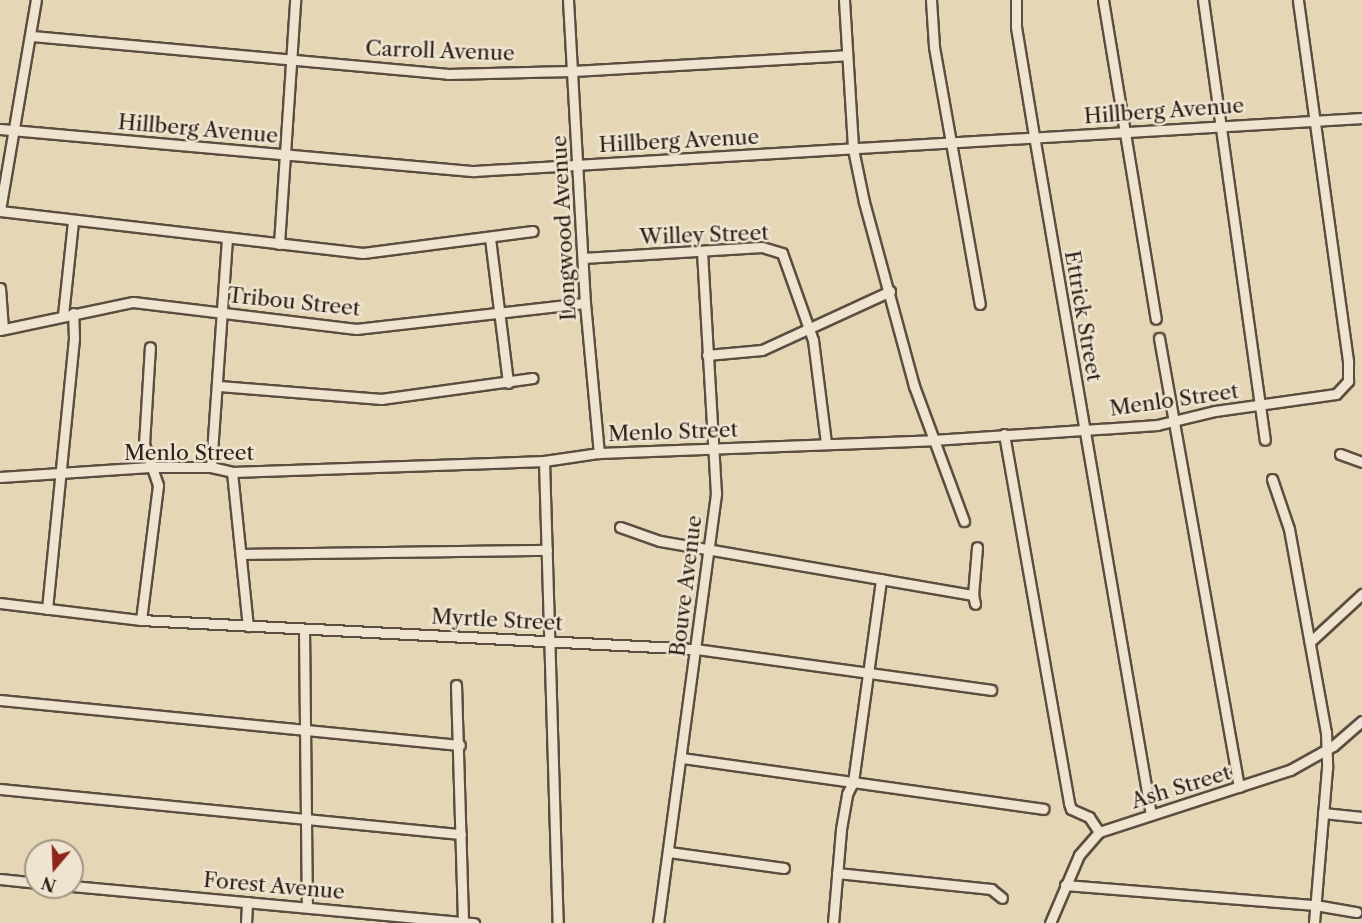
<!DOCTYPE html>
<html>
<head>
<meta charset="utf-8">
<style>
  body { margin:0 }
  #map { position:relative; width:1362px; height:923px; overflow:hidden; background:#e5d6b6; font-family:"Libre Caslon Text",serif }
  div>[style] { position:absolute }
  .roads { filter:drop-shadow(2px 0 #5b4e40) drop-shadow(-2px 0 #5b4e40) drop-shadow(0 2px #5b4e40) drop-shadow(0 -2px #5b4e40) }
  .minor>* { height:9px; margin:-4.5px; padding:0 4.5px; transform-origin:4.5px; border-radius:4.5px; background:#eee4d0 }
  span { translate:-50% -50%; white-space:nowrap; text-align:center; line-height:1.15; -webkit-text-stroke:5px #eee4d0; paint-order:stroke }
  .street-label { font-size:21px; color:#2d2018 }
  .north { position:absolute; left:24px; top:839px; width:60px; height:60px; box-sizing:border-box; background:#eee4d0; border:2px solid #a19686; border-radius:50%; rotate:199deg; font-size:16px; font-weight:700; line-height:24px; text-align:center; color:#2d2018 }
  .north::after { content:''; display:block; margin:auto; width:21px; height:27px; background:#8f2418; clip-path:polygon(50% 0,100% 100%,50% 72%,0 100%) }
</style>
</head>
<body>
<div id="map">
  <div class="roads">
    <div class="minor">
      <div style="left:568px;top:0;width:303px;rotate:86.8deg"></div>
      <div style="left:585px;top:303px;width:151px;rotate:84.7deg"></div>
      <div style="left:844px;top:0;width:149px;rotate:86.5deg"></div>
      <div style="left:853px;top:149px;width:54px;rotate:78.3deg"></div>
      <div style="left:864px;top:202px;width:191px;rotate:74.8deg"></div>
      <div style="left:914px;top:386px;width:144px;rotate:69.7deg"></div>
      <div style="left:931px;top:0;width:47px;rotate:86.3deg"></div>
      <div style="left:934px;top:47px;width:261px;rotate:79.9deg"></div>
      <div style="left:1016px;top:0;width:27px;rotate:90deg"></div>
      <div style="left:1016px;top:27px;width:98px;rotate:80.6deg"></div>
      <div style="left:1032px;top:124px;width:701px;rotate:80.23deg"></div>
      <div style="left:1103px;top:0;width:323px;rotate:80.6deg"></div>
      <div style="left:1203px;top:0;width:444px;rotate:82deg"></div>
      <div style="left:32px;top:36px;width:418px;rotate:5.2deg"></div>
      <div style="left:448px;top:74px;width:125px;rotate:-1.4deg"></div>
      <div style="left:573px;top:71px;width:274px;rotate:-3.3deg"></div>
      <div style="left:0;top:129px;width:476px;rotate:5.1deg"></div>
      <div style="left:474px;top:171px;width:890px;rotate:-3.42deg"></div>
      <div style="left:0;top:210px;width:213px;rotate:-80.3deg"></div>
      <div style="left:0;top:211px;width:365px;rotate:6.6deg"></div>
      <div style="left:363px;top:253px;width:171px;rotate:-7.4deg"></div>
      <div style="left:490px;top:238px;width:146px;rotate:82.9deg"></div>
      <div style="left:279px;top:244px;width:245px;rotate:-86.2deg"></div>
      <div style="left:583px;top:258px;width:179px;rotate:-3.5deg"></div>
      <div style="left:762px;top:247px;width:21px;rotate:17deg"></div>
      <div style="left:782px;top:253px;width:92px;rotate:70.4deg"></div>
      <div style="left:813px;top:340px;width:104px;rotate:82.8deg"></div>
      <div style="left:0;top:288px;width:41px;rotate:85.8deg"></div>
      <div style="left:63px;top:315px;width:95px;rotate:-83.9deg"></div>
      <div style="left:0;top:330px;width:136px;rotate:-11.9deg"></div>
      <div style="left:133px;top:302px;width:225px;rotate:6.9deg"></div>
      <div style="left:356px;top:329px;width:230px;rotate:-6.5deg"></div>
      <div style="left:1159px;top:338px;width:456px;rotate:79.9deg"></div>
      <div style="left:707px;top:355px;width:55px;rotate:-5.2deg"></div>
      <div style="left:762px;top:350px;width:141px;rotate:-24.7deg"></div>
      <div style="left:219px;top:386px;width:163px;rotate:4.6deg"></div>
      <div style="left:381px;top:399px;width:153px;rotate:-7.9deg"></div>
      <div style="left:1004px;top:434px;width:375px;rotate:80deg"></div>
      <div style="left:1069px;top:803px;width:6px;rotate:72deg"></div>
      <div style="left:1071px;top:809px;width:20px;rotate:24deg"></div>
      <div style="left:1089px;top:817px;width:18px;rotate:56deg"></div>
      <div style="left:1340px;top:454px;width:23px;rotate:20deg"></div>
      <div style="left:544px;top:461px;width:462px;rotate:88.3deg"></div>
      <div style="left:211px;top:467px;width:229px;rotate:-86deg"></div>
      <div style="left:232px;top:472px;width:155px;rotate:84.1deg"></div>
      <div style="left:0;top:477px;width:150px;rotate:-3.8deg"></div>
      <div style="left:150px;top:467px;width:61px"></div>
      <div style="left:211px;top:467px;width:22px;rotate:13deg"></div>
      <div style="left:232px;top:472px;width:312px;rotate:-2deg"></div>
      <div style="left:544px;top:461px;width:56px;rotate:-8.3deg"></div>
      <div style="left:599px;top:453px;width:334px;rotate:-2.2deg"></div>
      <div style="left:933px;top:440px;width:225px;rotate:-3.8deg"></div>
      <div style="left:1157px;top:425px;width:60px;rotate:-13.6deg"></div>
      <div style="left:1215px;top:411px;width:122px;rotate:-8deg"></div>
      <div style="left:1336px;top:394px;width:18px;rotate:-47deg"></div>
      <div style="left:1348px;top:381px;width:20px;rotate:-90deg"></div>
      <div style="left:1348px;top:361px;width:364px;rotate:-97.9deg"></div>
      <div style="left:1272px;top:479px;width:53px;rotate:71.2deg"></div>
      <div style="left:1289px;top:529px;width:206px;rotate:79.7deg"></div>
      <div style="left:1326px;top:732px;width:36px;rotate:88deg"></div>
      <div style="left:1327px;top:768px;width:156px;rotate:94.8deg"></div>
      <div style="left:620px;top:527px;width:42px;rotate:19.3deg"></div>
      <div style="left:660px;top:541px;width:318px;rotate:9.8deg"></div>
      <div style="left:973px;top:595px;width:9px;rotate:77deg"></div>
      <div style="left:242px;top:554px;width:305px;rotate:-0.8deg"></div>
      <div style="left:973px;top:595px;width:48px;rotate:-85.2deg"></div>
      <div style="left:0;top:603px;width:142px;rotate:6.9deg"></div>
      <div style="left:141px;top:620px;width:556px;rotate:2.99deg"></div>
      <div style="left:696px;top:649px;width:298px;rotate:7.9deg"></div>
      <div style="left:47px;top:609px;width:272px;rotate:-84.3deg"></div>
      <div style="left:74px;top:338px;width:25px;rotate:-92deg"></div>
      <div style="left:141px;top:620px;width:136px;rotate:-82.8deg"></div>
      <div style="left:158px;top:485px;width:43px;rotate:-108.9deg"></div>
      <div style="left:144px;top:444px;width:97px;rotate:-86.5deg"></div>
      <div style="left:304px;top:629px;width:278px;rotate:89.4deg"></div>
      <div style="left:1310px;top:642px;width:71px;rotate:-42.7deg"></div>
      <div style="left:456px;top:685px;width:237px;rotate:88.3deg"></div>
      <div style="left:0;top:700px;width:462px;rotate:5.6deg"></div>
      <div style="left:682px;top:758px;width:365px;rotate:8deg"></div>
      <div style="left:0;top:789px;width:463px;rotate:5.6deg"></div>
      <div style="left:1323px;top:813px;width:39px;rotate:6deg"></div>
      <div style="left:669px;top:852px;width:116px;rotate:7.9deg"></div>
      <div style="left:837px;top:873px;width:155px;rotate:5.9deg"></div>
      <div style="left:991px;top:889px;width:14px;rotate:39deg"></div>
      <div style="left:0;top:879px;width:36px;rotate:6deg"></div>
      <div style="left:1065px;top:885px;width:251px;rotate:4.6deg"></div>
      <div style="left:1315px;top:905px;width:42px;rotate:9.7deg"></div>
      <div style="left:72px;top:886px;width:404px;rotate:5.3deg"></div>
      <div style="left:246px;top:923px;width:21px;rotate:-87deg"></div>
      <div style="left:658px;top:923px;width:433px;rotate:-82.3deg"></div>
      <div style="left:716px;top:494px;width:242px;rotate:-93.3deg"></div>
      <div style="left:833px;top:923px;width:94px;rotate:-85.1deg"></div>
      <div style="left:841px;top:829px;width:36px;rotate:-80deg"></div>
      <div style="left:847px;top:794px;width:13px;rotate:-63deg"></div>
      <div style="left:853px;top:782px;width:205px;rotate:-82.1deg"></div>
      <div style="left:1050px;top:923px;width:74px;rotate:-66.9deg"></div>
      <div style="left:1079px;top:855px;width:30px;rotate:-49deg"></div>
      <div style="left:1099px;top:832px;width:201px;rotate:-18deg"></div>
      <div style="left:1290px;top:770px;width:49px;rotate:-29.2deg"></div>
      <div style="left:1333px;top:746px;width:38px;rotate:-41deg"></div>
    </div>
  </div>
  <div class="street-label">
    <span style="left:440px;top:51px;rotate:2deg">Carroll Avenue</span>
    <span style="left:1164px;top:111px;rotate:-4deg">Hillberg Avenue</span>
    <span style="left:198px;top:129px;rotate:5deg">Hillberg Avenue</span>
    <span style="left:679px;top:141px;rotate:-3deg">Hillberg Avenue</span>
    <span style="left:564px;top:228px;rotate:-93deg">Longwood Avenue</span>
    <span style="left:704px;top:235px;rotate:-2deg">Willey Street</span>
    <span style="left:294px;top:302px;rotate:6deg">Tribou Street</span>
    <span style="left:1083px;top:316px;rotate:80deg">Ettrick Street</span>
    <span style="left:1174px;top:400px;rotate:-8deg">Menlo Street</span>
    <span style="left:673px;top:432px;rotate:-2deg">Menlo Street</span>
    <span style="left:189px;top:453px">Menlo Street</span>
    <span style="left:686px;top:586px;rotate:-83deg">Bouve Avenue</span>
    <span style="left:497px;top:620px;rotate:3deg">Myrtle Street</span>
    <span style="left:1181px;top:787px;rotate:-17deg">Ash Street</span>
    <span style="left:274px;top:886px;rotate:5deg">Forest Avenue</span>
  </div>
  <div class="north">N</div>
</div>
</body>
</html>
